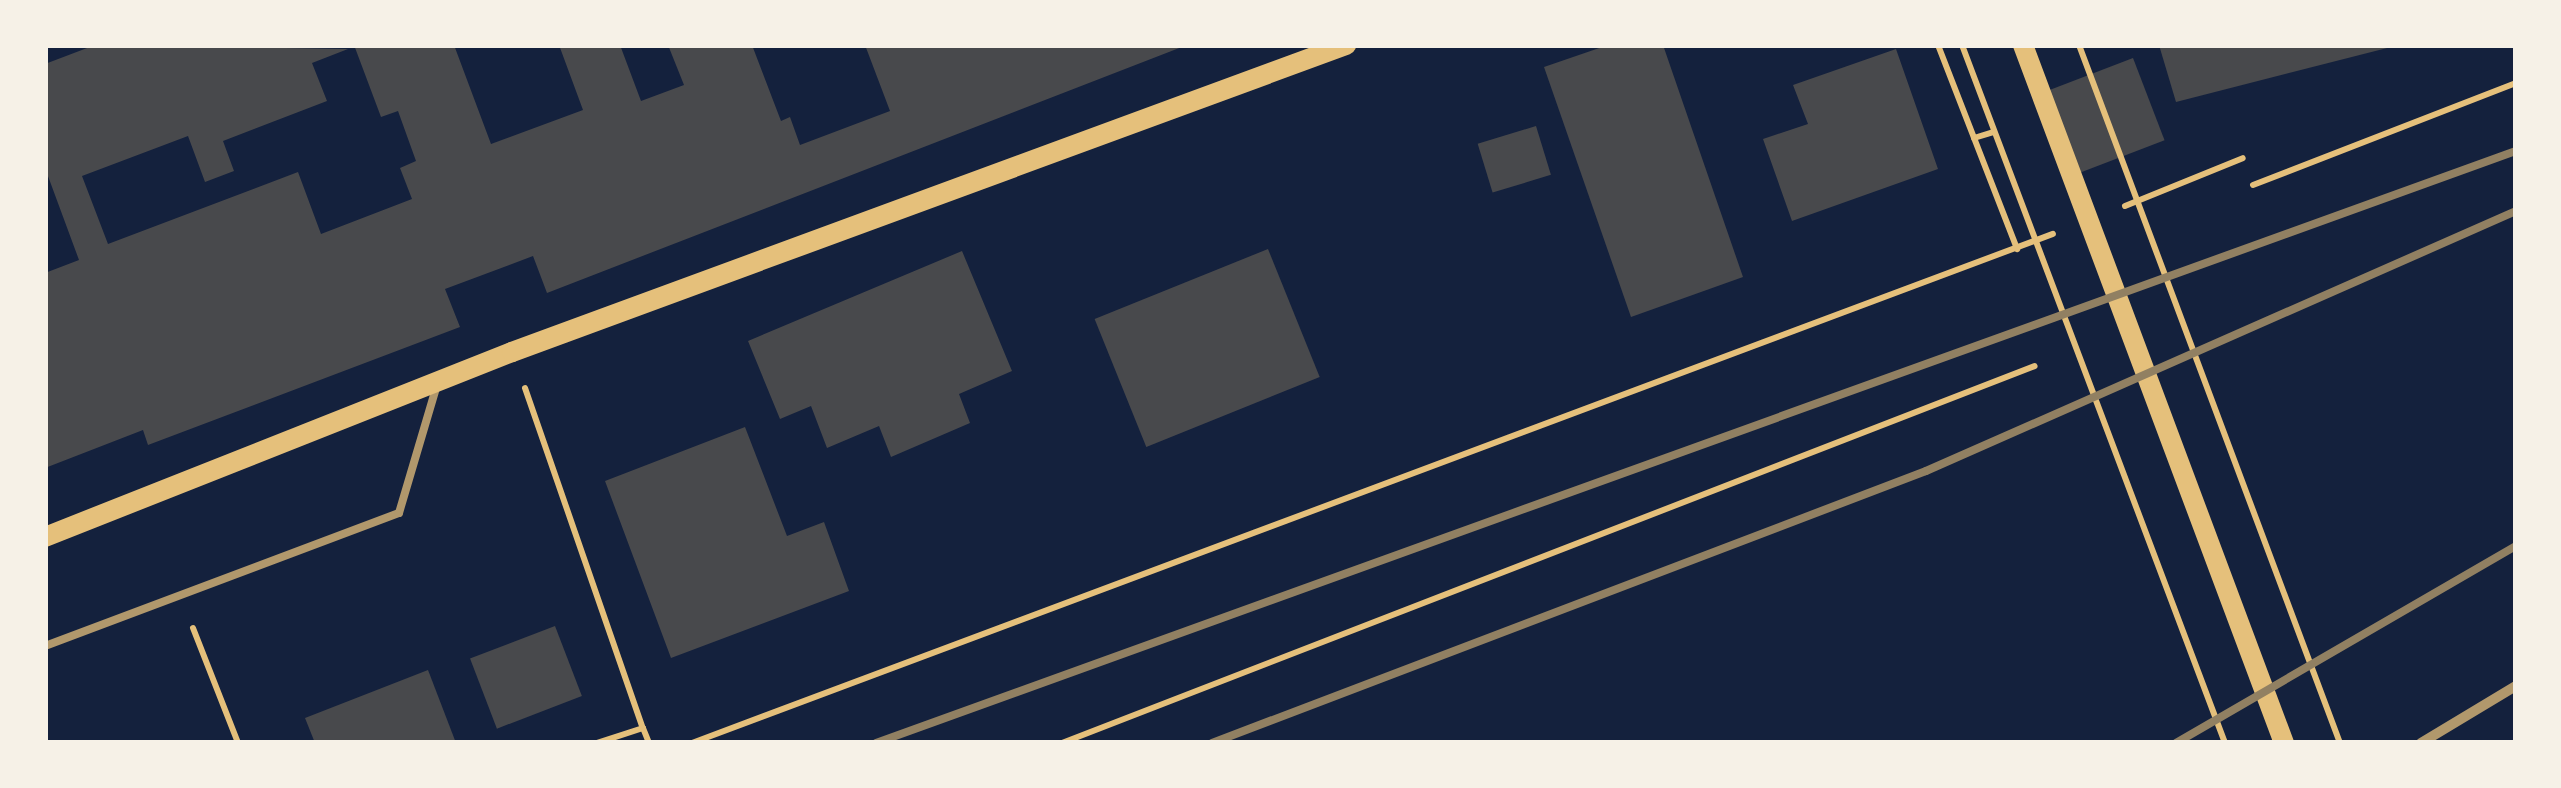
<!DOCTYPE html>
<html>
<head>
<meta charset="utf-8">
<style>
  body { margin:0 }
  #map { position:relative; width:2561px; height:788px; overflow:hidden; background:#14213d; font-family:"Golos Text",sans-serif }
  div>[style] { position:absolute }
  .building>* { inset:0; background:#48494c; transform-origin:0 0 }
  .path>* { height:6px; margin:-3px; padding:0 3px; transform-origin:3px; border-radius:3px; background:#e5c07b }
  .service>* { height:8px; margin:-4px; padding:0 4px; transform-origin:4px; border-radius:4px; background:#b1986c }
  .minor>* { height:10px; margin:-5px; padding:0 5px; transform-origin:5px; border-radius:5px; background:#b1986c }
  .secondary>* { height:20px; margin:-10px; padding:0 10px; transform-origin:10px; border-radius:10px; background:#e5c07b }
  .rail>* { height:8px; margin:-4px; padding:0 4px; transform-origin:4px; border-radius:4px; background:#918062 }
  span { translate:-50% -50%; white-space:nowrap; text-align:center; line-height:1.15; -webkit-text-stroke:10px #f6f1e7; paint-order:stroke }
  .frame { position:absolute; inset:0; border:48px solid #f6f1e7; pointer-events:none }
</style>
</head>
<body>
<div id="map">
  <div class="building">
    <div style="clip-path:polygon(95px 45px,348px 49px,312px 63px,327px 101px,223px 141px,234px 171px,205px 182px,188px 136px,82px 176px,108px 244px,298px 172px,321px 234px,412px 199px,400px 168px,416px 161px,398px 111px,381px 117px,354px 45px,454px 45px,491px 144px,583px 110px,559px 45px,620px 45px,641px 101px,684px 85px,668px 45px,752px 45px,781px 121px,790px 117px,800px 145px,890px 111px,865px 45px,1187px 45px,547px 293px,533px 256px,445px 289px,460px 327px,148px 445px,143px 430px,45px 468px,45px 273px,79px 260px,45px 168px,45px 64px)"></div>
    <div style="clip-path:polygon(1608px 45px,1663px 45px,1743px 277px,1631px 317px,1544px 67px)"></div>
    <div style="clip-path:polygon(2159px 45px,2395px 45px,2395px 46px,2176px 102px)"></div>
    <div style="clip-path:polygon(1896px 49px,1938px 169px,1792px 221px,1763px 139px,1808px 124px,1793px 85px)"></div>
    <div style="left:2133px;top:58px;width:88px;height:97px;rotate:69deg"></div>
    <div style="left:1536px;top:126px;width:51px;height:61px;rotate:73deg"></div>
    <div style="left:1268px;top:249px;width:138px;height:187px;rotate:68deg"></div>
    <div style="clip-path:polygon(962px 251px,1012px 371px,959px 394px,970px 423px,891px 457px,879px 426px,827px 448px,811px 406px,780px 419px,748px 341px)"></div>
    <div style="clip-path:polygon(745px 427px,787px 536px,824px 522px,849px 591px,671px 658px,605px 481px)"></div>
    <div style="left:555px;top:626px;width:75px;height:91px;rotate:69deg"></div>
    <div style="clip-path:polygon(428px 670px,456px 743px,315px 743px,305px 718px)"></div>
  </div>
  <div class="path">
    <div style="left:1938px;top:45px;width:219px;rotate:68.8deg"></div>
    <div style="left:1962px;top:45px;width:746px;rotate:69.35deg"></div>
    <div style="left:2079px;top:45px;width:745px;rotate:69.5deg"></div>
    <div style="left:1974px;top:138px;width:21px;rotate:-17deg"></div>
    <div style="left:2253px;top:185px;width:282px;rotate:-21.2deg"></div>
    <div style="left:2125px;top:206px;width:127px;rotate:-22.1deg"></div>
    <div style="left:525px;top:388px;width:360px;rotate:70.9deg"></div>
    <div style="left:643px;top:728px;width:48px;rotate:161.9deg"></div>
    <div style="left:193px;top:628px;width:123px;rotate:68.6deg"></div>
    <div style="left:643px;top:728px;width:16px;rotate:68deg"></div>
    <div style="left:692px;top:743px;width:1453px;rotate:-20.51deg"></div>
    <div style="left:1062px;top:743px;width:1043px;rotate:-21.18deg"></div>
  </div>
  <div class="service">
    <div style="left:45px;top:646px;width:378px;rotate:-20.6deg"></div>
    <div style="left:399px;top:513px;width:130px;rotate:-73.5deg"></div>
  </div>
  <div class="minor">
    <div style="left:2421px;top:743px;width:111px;rotate:-31deg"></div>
  </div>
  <div class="secondary">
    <div style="left:2023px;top:45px;width:745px;rotate:69.5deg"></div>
    <div style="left:45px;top:537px;width:502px;rotate:-21.61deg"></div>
    <div style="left:512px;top:352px;width:889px;rotate:-20.21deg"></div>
  </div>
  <div class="rail">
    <div style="left:876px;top:743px;width:1744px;rotate:-19.85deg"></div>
    <div style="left:1212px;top:743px;width:764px;rotate:-20.85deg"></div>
    <div style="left:1926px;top:471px;width:645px;rotate:-23.78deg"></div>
    <div style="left:2176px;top:743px;width:393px;rotate:-30.1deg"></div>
  </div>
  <div class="frame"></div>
</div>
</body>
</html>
